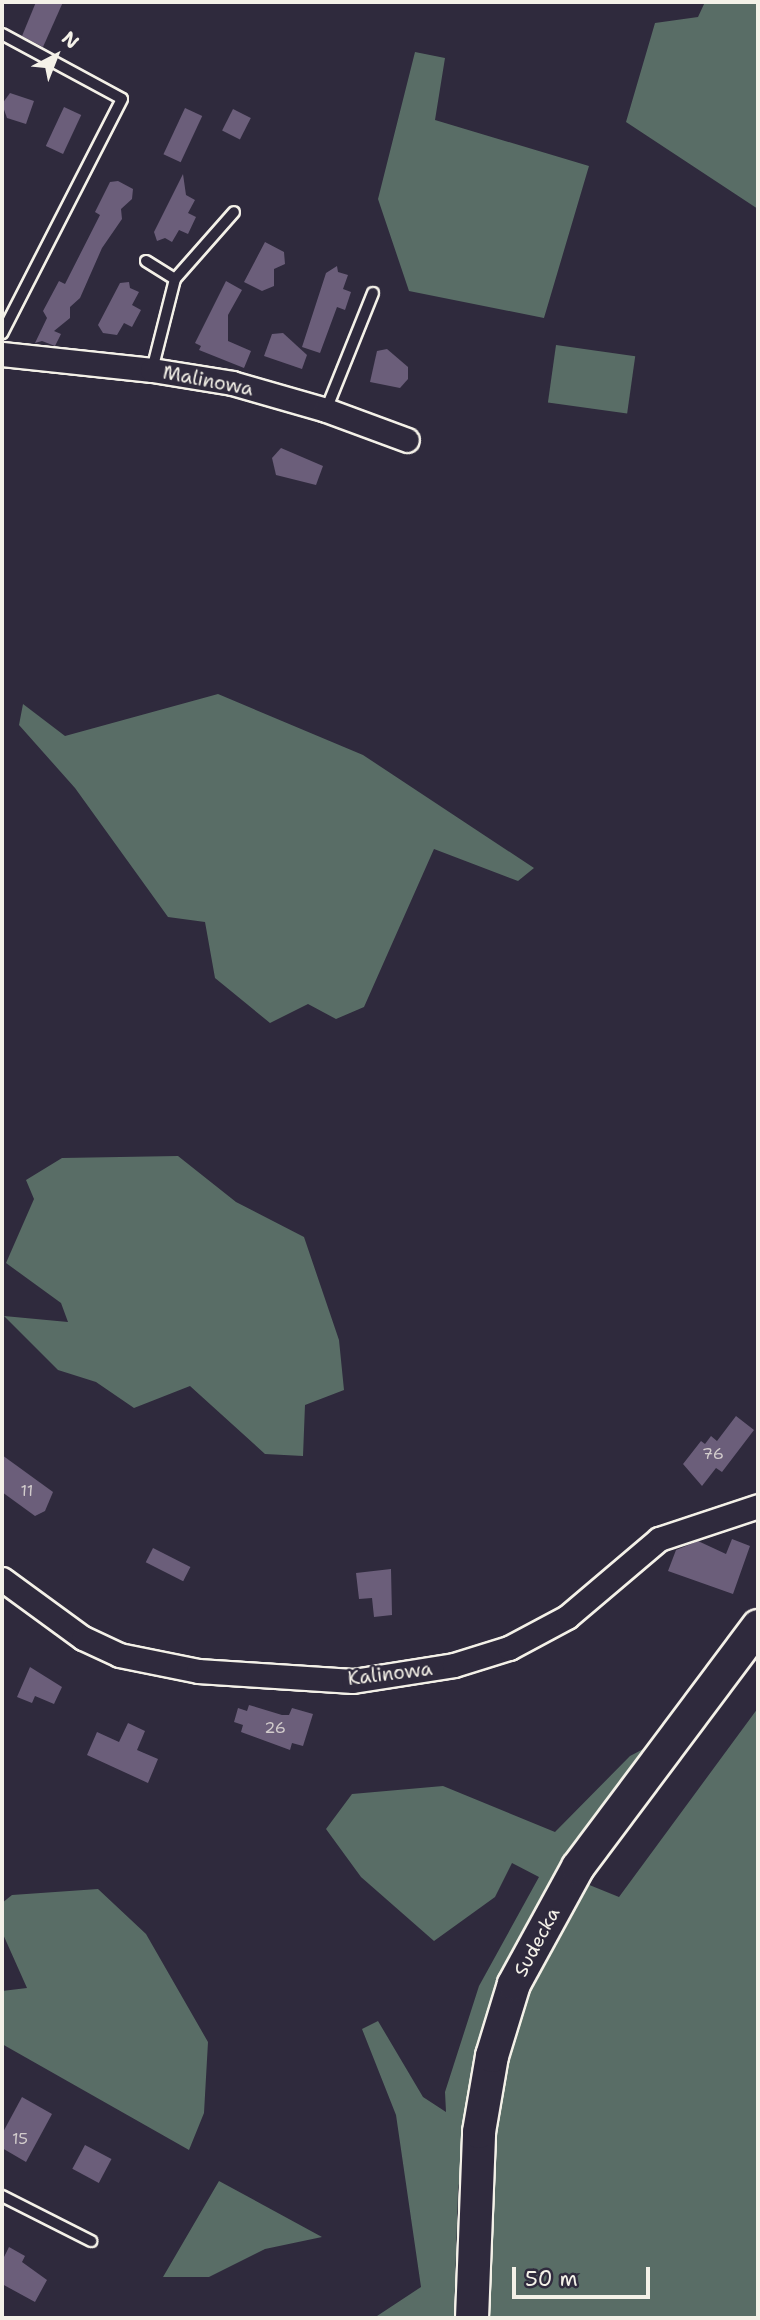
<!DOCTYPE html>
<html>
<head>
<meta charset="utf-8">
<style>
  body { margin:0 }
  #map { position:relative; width:760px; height:2320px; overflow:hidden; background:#2f2a3d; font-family:"Shantell Sans",sans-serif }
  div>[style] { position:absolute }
  .green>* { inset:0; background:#596d66; transform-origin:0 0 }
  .building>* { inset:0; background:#6b5e7a; transform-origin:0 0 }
  .roads { filter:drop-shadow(2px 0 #f4f1e8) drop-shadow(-2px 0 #f4f1e8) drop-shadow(0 2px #f4f1e8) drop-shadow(0 -2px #f4f1e8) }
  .lane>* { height:10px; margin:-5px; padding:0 5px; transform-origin:5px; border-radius:5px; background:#2f2a3d }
  .street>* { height:23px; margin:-11.5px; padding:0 11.5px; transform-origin:11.5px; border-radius:11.5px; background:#2f2a3d }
  .secondary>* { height:32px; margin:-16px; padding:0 16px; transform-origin:16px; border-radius:16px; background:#2f2a3d }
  span { translate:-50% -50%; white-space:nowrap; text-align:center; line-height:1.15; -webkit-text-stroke:5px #2f2a3d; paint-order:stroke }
  .number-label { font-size:16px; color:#d2cccc }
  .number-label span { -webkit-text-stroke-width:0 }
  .street-label { font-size:19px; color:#f4f1e8 }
  .frame { position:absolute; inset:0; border:4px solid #f4f1e8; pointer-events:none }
  .north { position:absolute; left:21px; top:21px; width:70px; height:70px; -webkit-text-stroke:5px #2f2a3d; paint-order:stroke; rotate:42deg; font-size:19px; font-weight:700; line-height:28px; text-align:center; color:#f4f1e8 }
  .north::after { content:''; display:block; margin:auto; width:24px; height:32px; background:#f4f1e8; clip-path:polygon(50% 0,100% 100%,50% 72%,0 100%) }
  .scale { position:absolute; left:512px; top:2267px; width:138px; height:32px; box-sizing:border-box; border:4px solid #f4f1e8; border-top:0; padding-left:9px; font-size:21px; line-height:24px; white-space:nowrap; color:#f4f1e8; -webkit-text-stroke:5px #2f2a3d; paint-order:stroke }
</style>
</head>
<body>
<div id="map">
  <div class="green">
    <div style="clip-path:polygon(705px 2px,758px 2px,758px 209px,626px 122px,655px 23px,698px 17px)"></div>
    <div style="clip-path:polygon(415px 52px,445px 58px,435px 120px,589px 166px,544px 318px,409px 291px,378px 199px)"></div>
    <div style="left:556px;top:345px;width:80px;height:58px;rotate:8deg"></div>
    <div style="clip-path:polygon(218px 694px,363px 755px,534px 868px,518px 881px,434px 849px,364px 1007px,336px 1019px,308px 1004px,270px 1023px,215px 978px,205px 922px,168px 917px,75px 788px,19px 725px,23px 704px,65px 736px)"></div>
    <div style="clip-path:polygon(178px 1156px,236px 1202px,304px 1237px,339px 1340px,344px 1390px,305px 1405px,303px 1456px,265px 1454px,190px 1386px,134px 1408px,96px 1382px,58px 1370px,4px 1316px,68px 1322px,61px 1303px,6px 1263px,34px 1199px,26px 1180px,62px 1158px)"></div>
    <div style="clip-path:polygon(758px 1708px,758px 2318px,487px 2318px,498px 2051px,582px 1882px,619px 1897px)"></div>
    <div style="clip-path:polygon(651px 1745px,549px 1887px,496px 1987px,473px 2080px,458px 2191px,454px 2318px,374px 2318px,421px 2287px,396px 2115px,362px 2029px,378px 2021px,423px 2097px,446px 2112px,445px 2092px,479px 1986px,539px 1877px,512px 1863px,495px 1897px,434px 1941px,361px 1877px,326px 1829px,352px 1794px,443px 1786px,555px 1832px,630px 1756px)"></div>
    <div style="clip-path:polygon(98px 1889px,146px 1934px,208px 2042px,204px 2113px,189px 2150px,2px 2044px,2px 1991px,27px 1988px,2px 1932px,2px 1903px,12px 1895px)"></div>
    <div style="clip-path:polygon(219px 2181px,322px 2237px,265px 2249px,209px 2277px,163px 2277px)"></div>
  </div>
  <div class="building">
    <div style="clip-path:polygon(36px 2px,63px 2px,43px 47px,22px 36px)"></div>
    <div style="clip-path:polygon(10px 93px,34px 101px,26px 124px,7px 118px,2px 104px)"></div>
    <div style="left:64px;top:107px;width:19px;height:43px;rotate:25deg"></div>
    <div style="left:185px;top:108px;width:19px;height:51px;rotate:25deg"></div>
    <div style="left:233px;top:109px;width:20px;height:24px;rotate:27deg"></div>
    <div style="clip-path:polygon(183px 174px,186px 195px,195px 200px,188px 213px,196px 217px,188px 234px,179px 230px,172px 242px,165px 238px,157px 241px,154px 232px)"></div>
    <div style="clip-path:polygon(118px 181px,133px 189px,132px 199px,121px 209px,122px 219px,102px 248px,80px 298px,70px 307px,70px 318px,54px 331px,61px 334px,55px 346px,42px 341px,35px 343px,47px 318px,43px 311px,59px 281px,65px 284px,100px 215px,95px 212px,110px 182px)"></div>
    <div style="clip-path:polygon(265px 242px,284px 252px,285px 264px,274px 269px,274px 286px,262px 291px,244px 282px)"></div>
    <div style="clip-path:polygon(337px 266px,338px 272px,348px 275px,343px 289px,351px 292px,345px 310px,337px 307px,320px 353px,302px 347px,326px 273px)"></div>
    <div style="clip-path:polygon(226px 281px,242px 290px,228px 315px,228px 341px,251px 351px,244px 368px,199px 350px,201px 346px,195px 343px)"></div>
    <div style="clip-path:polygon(129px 282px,130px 288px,139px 292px,132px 305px,141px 310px,132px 327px,124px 323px,117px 335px,103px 333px,98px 325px,120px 283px)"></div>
    <div style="clip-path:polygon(283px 333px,307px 355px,302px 369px,264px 356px,272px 334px)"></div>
    <div style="clip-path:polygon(387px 349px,408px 367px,408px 379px,400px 388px,370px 382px,377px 351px)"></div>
    <div style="clip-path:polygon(281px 448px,323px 466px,316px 485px,276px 475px,272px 458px)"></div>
    <div style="clip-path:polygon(736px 1416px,754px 1430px,722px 1472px,716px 1468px,702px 1486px,683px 1464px,701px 1441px,705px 1444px,711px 1436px,717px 1441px)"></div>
    <div style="clip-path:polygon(2px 1455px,53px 1492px,45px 1511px,35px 1516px,2px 1492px)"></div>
    <div style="clip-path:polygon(732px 1539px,750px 1546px,733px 1594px,668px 1571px,676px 1550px,698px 1541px,726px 1554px)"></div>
    <div style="left:153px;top:1548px;width:42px;height:16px;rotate:27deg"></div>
    <div style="clip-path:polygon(391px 1569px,392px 1615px,374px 1617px,372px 1598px,359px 1599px,356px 1573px)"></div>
    <div style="clip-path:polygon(30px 1667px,62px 1687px,54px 1704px,35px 1696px,32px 1703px,17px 1697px)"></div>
    <div style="clip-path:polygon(249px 1705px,282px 1715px,289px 1715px,292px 1708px,313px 1714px,303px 1746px,292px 1743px,290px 1750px,241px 1732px,243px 1725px,234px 1722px,238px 1708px,247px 1711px)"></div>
    <div style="clip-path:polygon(128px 1723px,145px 1731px,137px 1750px,158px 1759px,148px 1783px,87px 1755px,97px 1732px,119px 1742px)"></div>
    <div style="clip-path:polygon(22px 2097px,52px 2114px,26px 2162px,2px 2148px,2px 2134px)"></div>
    <div style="left:85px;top:2145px;width:30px;height:27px;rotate:28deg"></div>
    <div style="clip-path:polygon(9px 2247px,25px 2256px,22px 2262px,47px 2280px,35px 2302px,2px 2284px,2px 2261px)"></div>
  </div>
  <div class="roads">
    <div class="lane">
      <div style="left:2px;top:34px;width:136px;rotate:28.4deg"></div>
      <div style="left:122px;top:99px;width:263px;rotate:117.1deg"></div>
      <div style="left:146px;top:261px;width:34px;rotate:32deg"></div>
      <div style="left:152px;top:370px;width:94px;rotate:-75.8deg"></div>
      <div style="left:175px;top:279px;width:89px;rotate:-48.6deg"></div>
      <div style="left:326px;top:410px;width:126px;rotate:-68.1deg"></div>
      <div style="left:2px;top:2196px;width:100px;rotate:26.8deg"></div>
    </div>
    <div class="street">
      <div style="left:2px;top:354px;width:151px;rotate:6.1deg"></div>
      <div style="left:152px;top:370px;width:81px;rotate:9.2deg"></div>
      <div style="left:232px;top:383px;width:98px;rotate:16deg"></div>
      <div style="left:326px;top:410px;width:86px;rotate:20.3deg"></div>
      <div style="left:2px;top:1579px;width:100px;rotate:36.1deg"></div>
      <div style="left:83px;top:1638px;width:40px;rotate:25deg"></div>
      <div style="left:119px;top:1655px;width:81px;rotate:11.4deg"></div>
      <div style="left:198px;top:1671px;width:155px;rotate:3.7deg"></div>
      <div style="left:353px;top:1681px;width:102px;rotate:-9deg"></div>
      <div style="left:454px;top:1665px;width:58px;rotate:-17.2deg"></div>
      <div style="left:509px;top:1648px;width:66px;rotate:-28.1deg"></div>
      <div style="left:567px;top:1617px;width:121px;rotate:-40.3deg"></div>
      <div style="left:659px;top:1539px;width:104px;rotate:-18.4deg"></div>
    </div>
    <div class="secondary">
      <div style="left:472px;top:2318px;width:186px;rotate:-87.8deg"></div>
      <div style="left:479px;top:2132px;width:77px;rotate:-80.3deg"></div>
      <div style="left:492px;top:2056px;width:75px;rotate:-73deg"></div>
      <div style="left:514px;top:1984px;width:133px;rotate:-61.3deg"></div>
      <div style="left:578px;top:1867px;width:301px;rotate:-53.2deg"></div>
    </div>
  </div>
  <div class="number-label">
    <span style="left:713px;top:1454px">76</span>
    <span style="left:27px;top:1491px">11</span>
    <span style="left:275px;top:1728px">26</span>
    <span style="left:20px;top:2139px">15</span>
  </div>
  <div class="street-label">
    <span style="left:208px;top:381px;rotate:11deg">Malinowa</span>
    <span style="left:390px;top:1674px;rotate:-7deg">Kalinowa</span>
    <span style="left:537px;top:1942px;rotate:-62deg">Sudecka</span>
  </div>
  <div class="frame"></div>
  <div class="north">N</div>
  <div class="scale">50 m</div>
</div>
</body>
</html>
